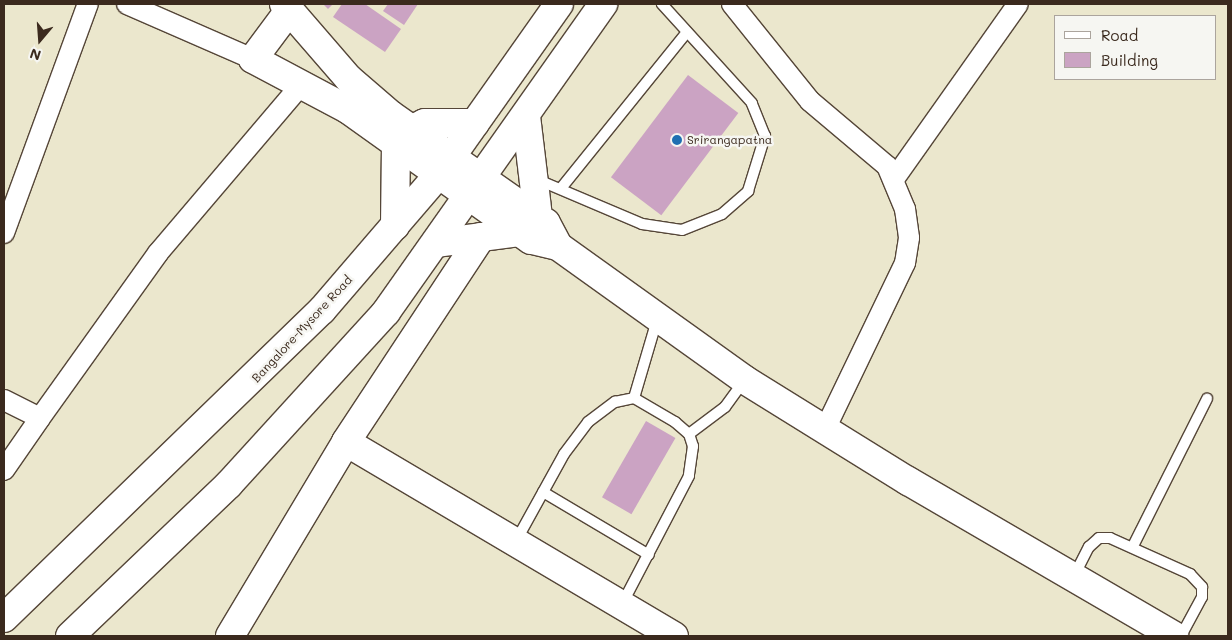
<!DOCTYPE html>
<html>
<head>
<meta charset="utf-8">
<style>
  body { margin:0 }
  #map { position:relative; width:1232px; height:640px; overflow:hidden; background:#ebe7cd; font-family:Mali,sans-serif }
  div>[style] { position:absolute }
  .building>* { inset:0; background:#cba3c3; transform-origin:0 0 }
  .roads { filter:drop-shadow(1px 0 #554638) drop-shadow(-1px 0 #554638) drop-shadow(0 1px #554638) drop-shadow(0 -1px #554638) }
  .lane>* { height:10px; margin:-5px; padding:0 5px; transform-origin:5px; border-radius:5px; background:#fff }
  .street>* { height:20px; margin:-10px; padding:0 10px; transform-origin:10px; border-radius:10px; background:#fff }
  .secondary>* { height:28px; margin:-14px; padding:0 14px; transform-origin:14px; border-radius:14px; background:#fff }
  .highway>* { height:28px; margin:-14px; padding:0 14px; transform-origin:14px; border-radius:14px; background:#fff }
  .dots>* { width:14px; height:14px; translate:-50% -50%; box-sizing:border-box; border:2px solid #f6f6f2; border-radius:50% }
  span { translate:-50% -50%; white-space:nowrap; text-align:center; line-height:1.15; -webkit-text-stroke:5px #f6f6f2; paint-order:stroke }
  .poi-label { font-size:12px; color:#3b2a1e }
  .left { translate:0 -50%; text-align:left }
  .street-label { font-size:12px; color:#3b2a1e }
  .frame { position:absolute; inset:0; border:5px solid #3b2a1e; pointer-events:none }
  .legend { position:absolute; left:1054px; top:15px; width:162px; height:65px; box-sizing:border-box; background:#f6f6f2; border:1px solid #aba49d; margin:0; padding:6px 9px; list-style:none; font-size:15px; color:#3b2a1e }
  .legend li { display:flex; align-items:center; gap:10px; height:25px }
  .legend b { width:25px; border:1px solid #aba49d }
  .north { position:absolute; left:15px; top:15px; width:50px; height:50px; -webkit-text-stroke:4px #f6f6f2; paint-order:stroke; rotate:198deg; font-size:14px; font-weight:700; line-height:20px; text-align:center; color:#3b2a1e }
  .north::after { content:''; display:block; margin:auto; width:18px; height:22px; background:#3b2a1e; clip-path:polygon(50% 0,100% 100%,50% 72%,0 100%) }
</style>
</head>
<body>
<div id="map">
  <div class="building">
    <div style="clip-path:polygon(323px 4px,333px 4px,328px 9px)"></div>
    <div style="clip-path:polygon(342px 4px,365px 4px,401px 29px,385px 52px,333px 17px)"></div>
    <div style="clip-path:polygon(388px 4px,418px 4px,404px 25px,383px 11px)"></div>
    <div style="left:688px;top:75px;width:63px;height:128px;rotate:37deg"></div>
    <div style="left:646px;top:421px;width:34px;height:88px;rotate:30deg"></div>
  </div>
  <div class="roads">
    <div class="lane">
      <div style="left:536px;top:179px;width:115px;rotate:23deg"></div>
      <div style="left:642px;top:224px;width:40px;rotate:8.5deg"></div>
      <div style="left:682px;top:230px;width:43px;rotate:-21.8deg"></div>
      <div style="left:722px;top:214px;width:35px;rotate:-41deg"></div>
      <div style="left:748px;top:191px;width:58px;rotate:-72.8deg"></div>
      <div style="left:765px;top:136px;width:35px;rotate:-112deg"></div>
      <div style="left:752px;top:103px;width:134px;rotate:-132.3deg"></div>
      <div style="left:562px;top:187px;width:199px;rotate:-51.1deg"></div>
      <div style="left:634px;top:398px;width:81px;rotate:-73.6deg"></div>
      <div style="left:689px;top:434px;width:45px;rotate:-36.9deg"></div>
      <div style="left:725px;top:407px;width:32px;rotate:-54deg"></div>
      <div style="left:543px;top:492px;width:123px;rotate:30.7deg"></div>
      <div style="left:516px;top:541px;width:99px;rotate:-61.1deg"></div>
      <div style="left:564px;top:454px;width:40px;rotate:-53deg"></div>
      <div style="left:588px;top:422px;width:34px;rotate:-37deg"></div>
      <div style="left:615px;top:402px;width:19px;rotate:-12deg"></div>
      <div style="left:634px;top:398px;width:48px;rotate:30.3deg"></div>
      <div style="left:675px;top:422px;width:18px;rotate:41deg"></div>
      <div style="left:689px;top:434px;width:13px;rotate:72deg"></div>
      <div style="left:693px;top:446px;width:30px;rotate:98deg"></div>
      <div style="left:689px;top:476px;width:144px;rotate:117.6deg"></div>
      <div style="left:1133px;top:546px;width:165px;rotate:-63.3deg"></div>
      <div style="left:1074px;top:576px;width:33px;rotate:-63deg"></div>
      <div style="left:1089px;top:547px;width:13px;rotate:-42deg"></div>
      <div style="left:1099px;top:538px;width:11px"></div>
      <div style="left:1110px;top:538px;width:88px;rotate:24.2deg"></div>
      <div style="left:1190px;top:574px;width:18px;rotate:47deg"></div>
      <div style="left:1202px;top:587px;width:10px;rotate:90deg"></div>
      <div style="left:1202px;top:597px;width:44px;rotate:118.3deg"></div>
    </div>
    <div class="street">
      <div style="left:127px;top:4px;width:137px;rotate:23.6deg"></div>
      <div style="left:732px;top:4px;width:124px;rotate:51.2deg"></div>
      <div style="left:810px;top:101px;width:101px;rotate:40.2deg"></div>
      <div style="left:887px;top:166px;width:47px;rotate:67.3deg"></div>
      <div style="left:905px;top:209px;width:29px;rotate:82deg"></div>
      <div style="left:909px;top:238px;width:25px;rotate:99deg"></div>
      <div style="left:905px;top:263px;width:184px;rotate:115.7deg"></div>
      <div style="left:894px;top:179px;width:214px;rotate:-54.7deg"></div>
      <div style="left:4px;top:233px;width:244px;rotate:-69.9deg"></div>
      <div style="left:4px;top:400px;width:40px;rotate:26.6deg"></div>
      <div style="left:40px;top:418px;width:203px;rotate:-54.4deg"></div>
      <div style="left:158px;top:253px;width:222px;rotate:-49.6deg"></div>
      <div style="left:4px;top:470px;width:63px;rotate:-55.3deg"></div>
    </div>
    <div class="secondary">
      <div style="left:284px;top:4px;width:99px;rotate:49.1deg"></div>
      <div style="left:349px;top:79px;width:55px;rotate:40.6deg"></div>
      <div style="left:391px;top:115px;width:189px;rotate:34.9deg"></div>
      <div style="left:546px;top:223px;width:26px;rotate:62deg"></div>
      <div style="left:558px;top:246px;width:28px;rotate:-167deg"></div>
      <div style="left:531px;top:240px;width:224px;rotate:-144.5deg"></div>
      <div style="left:349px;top:110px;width:109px;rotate:-152deg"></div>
      <div style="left:253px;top:59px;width:59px;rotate:-53.3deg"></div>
      <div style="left:481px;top:237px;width:245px;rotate:123.4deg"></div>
      <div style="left:346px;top:442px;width:381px;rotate:30.6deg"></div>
      <div style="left:558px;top:246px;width:230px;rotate:35.6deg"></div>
      <div style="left:745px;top:380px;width:192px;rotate:31.8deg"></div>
      <div style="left:908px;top:481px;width:308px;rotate:30.2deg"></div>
      <div style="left:230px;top:636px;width:226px;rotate:-59.1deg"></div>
    </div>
    <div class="highway">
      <div style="left:526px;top:116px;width:102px;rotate:83.2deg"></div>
      <div style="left:413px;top:129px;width:13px;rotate:-27deg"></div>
      <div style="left:425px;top:123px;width:50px"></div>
      <div style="left:395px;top:226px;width:84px;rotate:-89.3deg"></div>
      <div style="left:436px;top:243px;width:85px;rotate:-7.5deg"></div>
      <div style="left:4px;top:618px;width:443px;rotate:-44.1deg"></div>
      <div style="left:322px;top:310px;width:179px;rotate:-49.3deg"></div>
      <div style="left:439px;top:174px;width:208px;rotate:-54.8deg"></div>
      <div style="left:70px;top:636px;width:220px;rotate:-43.7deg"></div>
      <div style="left:229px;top:484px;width:233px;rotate:-47.6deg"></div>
      <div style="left:386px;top:312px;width:377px;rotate:-54.8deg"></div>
    </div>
  </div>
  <div class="dots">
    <div style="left:677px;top:140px;background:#1f6fb2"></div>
  </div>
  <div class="poi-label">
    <span class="left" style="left:687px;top:140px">Srirangapatna</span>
  </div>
  <div class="street-label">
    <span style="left:302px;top:329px;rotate:-47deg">Bangalore-Mysore Road</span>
  </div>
  <div class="frame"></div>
  <ul class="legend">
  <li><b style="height:6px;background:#fff"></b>Road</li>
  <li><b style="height:14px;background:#cba3c3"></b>Building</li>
  </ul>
  <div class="north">N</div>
</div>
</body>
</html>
